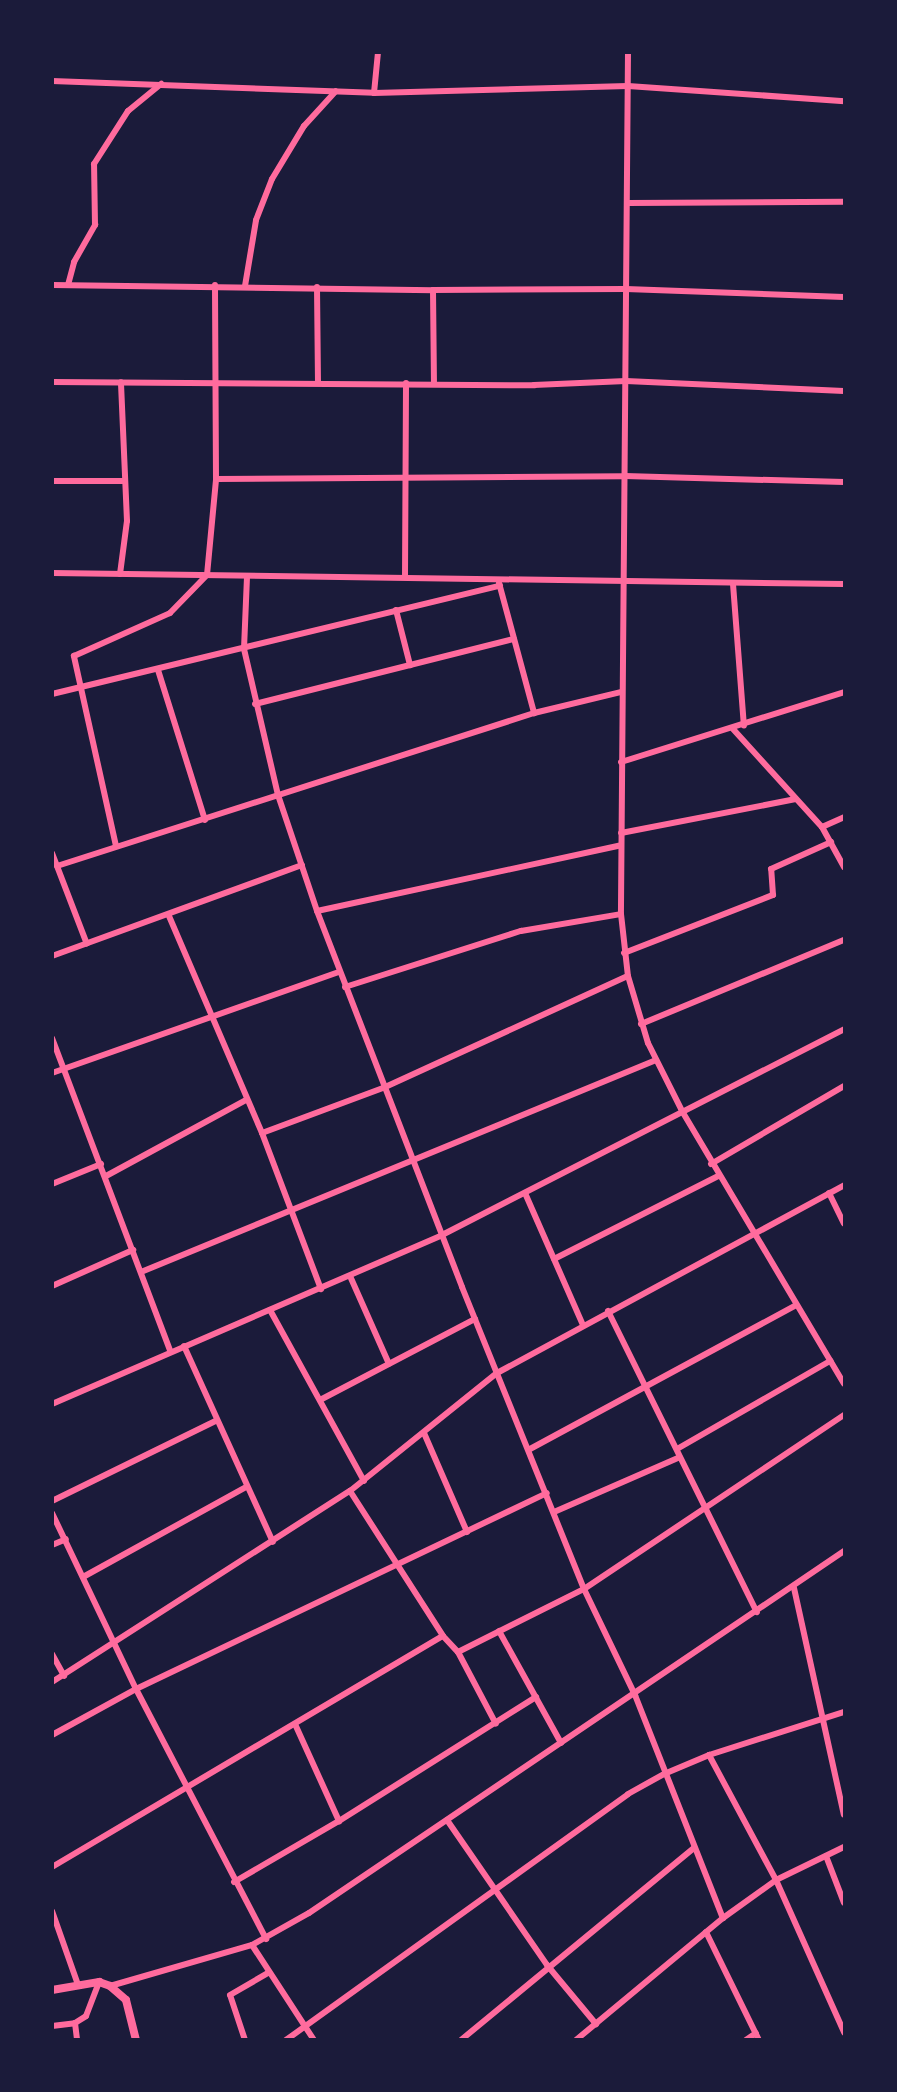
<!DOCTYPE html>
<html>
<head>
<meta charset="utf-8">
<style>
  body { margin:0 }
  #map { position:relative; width:897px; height:2092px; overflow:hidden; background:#1b1b3a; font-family:"DejaVu Sans",sans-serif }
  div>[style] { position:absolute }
  .minor>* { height:6px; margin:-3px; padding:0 3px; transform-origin:3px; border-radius:3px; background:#ff6b9d }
  .tertiary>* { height:8px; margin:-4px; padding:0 4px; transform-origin:4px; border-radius:4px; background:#ff6b9d }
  span { translate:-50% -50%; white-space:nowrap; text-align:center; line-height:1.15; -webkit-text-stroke:5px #1b1b3a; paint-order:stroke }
  .frame { position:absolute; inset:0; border:54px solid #1b1b3a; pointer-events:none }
</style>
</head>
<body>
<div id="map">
  <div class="minor">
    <div style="left:628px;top:52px;width:862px;rotate:90.47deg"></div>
    <div style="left:621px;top:914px;width:62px;rotate:83.6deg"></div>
    <div style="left:628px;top:976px;width:70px;rotate:73.4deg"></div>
    <div style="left:648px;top:1043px;width:76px;rotate:63.4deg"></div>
    <div style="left:682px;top:1111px;width:317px;rotate:59.3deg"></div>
    <div style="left:52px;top:81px;width:322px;rotate:2.1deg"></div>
    <div style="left:374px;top:93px;width:254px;rotate:-1.6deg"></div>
    <div style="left:628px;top:86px;width:217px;rotate:4deg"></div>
    <div style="left:374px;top:93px;width:41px;rotate:-84.4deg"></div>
    <div style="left:628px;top:203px;width:216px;rotate:-0.3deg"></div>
    <div style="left:52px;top:285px;width:381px;rotate:0.8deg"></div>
    <div style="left:433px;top:290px;width:193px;rotate:-0.3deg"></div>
    <div style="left:626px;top:289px;width:218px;rotate:2.1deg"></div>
    <div style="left:68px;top:285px;width:24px;rotate:-75deg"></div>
    <div style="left:74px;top:262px;width:43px;rotate:-60.4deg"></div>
    <div style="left:95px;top:225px;width:61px;rotate:-90.9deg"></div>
    <div style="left:94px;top:164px;width:63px;rotate:-57.3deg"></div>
    <div style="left:128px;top:111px;width:43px;rotate:-39.3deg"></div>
    <div style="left:245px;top:286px;width:67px;rotate:-80.5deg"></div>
    <div style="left:256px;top:220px;width:44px;rotate:-68.7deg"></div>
    <div style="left:272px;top:179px;width:62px;rotate:-58.9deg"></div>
    <div style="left:304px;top:126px;width:47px;rotate:-47.6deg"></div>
    <div style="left:317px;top:287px;width:95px;rotate:89.4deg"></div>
    <div style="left:433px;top:290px;width:92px;rotate:89.4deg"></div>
    <div style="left:52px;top:382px;width:482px;rotate:0.4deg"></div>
    <div style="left:534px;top:385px;width:92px;rotate:-2.5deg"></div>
    <div style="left:626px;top:381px;width:218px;rotate:2.6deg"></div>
    <div style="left:216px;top:479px;width:409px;rotate:-0.4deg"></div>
    <div style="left:625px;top:476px;width:219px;rotate:1.6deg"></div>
    <div style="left:52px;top:481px;width:73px"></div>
    <div style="left:52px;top:573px;width:792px;rotate:0.8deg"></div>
    <div style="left:120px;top:574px;width:53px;rotate:-82.5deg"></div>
    <div style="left:127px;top:521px;width:139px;rotate:-92.5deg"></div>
    <div style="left:247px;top:577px;width:72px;rotate:92.4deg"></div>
    <div style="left:244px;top:649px;width:150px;rotate:76.9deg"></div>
    <div style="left:278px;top:795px;width:122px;rotate:71.4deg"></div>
    <div style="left:317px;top:911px;width:403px;rotate:68.9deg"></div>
    <div style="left:462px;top:1287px;width:326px;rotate:68deg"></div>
    <div style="left:584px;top:1589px;width:118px;rotate:64.3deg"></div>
    <div style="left:635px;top:1695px;width:240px;rotate:68.5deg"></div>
    <div style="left:405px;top:577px;width:194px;rotate:-89.7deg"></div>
    <div style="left:499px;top:583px;width:135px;rotate:74.9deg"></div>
    <div style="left:733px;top:584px;width:142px;rotate:85.6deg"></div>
    <div style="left:396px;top:610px;width:57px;rotate:75.7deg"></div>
    <div style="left:158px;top:670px;width:157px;rotate:72.6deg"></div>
    <div style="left:52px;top:694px;width:461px;rotate:-13.6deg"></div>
    <div style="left:255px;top:704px;width:267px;rotate:-14.1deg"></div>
    <div style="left:733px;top:729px;width:132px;rotate:47.8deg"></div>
    <div style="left:822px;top:827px;width:46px;rotate:61.2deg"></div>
    <div style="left:621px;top:762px;width:234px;rotate:-17.4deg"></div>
    <div style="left:822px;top:827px;width:24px;rotate:-24deg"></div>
    <div style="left:621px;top:833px;width:178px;rotate:-11deg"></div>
    <div style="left:116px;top:846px;width:195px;rotate:-102.5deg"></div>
    <div style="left:74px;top:656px;width:105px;rotate:-24.1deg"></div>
    <div style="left:170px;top:613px;width:53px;rotate:-45.8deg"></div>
    <div style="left:207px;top:575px;width:96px;rotate:-84.6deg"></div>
    <div style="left:216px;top:479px;width:194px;rotate:-90.3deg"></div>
    <div style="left:52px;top:853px;width:97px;rotate:69deg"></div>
    <div style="left:57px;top:866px;width:501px;rotate:-17.78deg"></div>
    <div style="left:534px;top:713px;width:89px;rotate:-13.6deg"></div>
    <div style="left:317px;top:911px;width:311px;rotate:-12.2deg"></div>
    <div style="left:169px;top:916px;width:236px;rotate:66.8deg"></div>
    <div style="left:262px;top:1133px;width:167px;rotate:69.3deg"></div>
    <div style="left:624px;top:953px;width:160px;rotate:-21.3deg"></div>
    <div style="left:773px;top:895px;width:26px;rotate:-94deg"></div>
    <div style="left:771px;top:869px;width:66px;rotate:-24.2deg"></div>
    <div style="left:52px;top:956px;width:266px;rotate:-20deg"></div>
    <div style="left:345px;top:987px;width:185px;rotate:-17.7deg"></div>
    <div style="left:521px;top:931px;width:101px;rotate:-9.6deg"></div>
    <div style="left:641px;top:1024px;width:220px;rotate:-22.5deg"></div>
    <div style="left:52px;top:1038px;width:335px;rotate:69.3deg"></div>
    <div style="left:52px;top:1073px;width:304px;rotate:-19.4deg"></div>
    <div style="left:262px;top:1133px;width:129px;rotate:-20.4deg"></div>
    <div style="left:383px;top:1088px;width:269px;rotate:-24.6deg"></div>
    <div style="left:711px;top:1164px;width:154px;rotate:-30.4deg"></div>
    <div style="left:106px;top:1176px;width:159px;rotate:-28.5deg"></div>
    <div style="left:52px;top:1184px;width:53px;rotate:-22.2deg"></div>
    <div style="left:525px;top:1193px;width:144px;rotate:66.3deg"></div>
    <div style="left:829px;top:1193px;width:34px;rotate:64deg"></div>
    <div style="left:554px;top:1259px;width:184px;rotate:-26.8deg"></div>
    <div style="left:141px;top:1272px;width:557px;rotate:-22.37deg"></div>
    <div style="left:350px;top:1276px;width:96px;rotate:66.1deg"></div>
    <div style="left:52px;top:1286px;width:89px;rotate:-24deg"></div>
    <div style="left:270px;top:1310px;width:195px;rotate:61.2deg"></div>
    <div style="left:608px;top:1311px;width:336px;rotate:63.7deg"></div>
    <div style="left:184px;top:1346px;width:215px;rotate:65.6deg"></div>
    <div style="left:320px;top:1400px;width:175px;rotate:-27.6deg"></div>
    <div style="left:52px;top:1404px;width:425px;rotate:-23.4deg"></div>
    <div style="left:442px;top:1235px;width:452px;rotate:-27.1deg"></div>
    <div style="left:424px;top:1433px;width:108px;rotate:66.5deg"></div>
    <div style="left:530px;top:1449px;width:302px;rotate:-28.4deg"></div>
    <div style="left:677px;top:1449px;width:177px;rotate:-29.9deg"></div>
    <div style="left:350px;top:1491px;width:172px;rotate:57.3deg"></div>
    <div style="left:443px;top:1636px;width:22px;rotate:47deg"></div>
    <div style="left:458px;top:1652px;width:81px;rotate:62.2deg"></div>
    <div style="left:52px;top:1501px;width:182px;rotate:-26.1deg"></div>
    <div style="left:554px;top:1512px;width:137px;rotate:-23.6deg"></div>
    <div style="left:52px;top:1513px;width:195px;rotate:64.5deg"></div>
    <div style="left:136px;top:1689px;width:282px;rotate:62.5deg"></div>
    <div style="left:52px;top:1545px;width:15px;rotate:-23deg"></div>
    <div style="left:83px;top:1577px;width:186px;rotate:-28.9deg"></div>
    <div style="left:794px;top:1588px;width:232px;rotate:77.6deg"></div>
    <div style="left:499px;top:1631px;width:128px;rotate:61deg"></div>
    <div style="left:458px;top:1652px;width:141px;rotate:-26.6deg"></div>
    <div style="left:584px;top:1589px;width:313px;rotate:-33.8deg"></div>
    <div style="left:52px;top:1654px;width:25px;rotate:61deg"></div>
    <div style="left:52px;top:1682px;width:354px;rotate:-32.7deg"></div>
    <div style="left:350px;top:1491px;width:189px;rotate:-38.8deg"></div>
    <div style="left:497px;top:1373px;width:395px;rotate:-28.4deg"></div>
    <div style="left:295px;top:1724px;width:107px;rotate:65.6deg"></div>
    <div style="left:52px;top:1735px;width:96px;rotate:-28.7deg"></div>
    <div style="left:136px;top:1689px;width:455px;rotate:-25.5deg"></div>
    <div style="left:709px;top:1755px;width:142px;rotate:61.8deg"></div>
    <div style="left:776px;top:1880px;width:167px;rotate:65.9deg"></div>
    <div style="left:447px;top:1820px;width:176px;rotate:55.4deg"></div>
    <div style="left:547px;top:1965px;width:77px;rotate:50.3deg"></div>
    <div style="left:826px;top:1856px;width:50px;rotate:69deg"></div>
    <div style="left:52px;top:1867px;width:454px;rotate:-30.6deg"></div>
    <div style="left:234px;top:1882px;width:121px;rotate:-30.2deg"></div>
    <div style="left:339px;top:1821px;width:233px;rotate:-32.2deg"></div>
    <div style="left:52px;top:1911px;width:78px;rotate:70.6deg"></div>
    <div style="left:706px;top:1932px;width:120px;rotate:63.9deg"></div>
    <div style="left:252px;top:1945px;width:113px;rotate:56.9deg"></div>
    <div style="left:110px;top:1986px;width:148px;rotate:-16.1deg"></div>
    <div style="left:252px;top:1945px;width:65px;rotate:-29.3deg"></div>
    <div style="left:309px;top:1913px;width:646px;rotate:-34.08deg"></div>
    <div style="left:75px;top:2023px;width:17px;rotate:83deg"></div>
    <div style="left:52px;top:2026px;width:23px;rotate:-7deg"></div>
    <div style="left:75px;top:2023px;width:13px;rotate:-32deg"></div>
    <div style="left:86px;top:2016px;width:36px;rotate:-69deg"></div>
    <div style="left:245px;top:2040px;width:47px;rotate:-108.4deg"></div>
    <div style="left:230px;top:1995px;width:44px;rotate:-30.1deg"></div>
    <div style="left:286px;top:2040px;width:421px;rotate:-35.7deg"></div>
    <div style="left:628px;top:1794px;width:41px;rotate:-29.1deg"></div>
    <div style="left:664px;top:1774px;width:49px;rotate:-22.9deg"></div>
    <div style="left:709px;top:1755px;width:142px;rotate:-17.7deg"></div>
    <div style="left:461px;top:2040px;width:302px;rotate:-39.5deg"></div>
    <div style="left:576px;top:2040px;width:191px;rotate:-39.7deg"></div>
    <div style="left:723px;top:1918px;width:65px;rotate:-35.6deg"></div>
    <div style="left:776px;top:1880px;width:76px;rotate:-25.9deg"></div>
    <div style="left:746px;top:2040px;width:12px;rotate:-35deg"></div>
  </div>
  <div class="tertiary">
    <div style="left:52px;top:1990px;width:48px;rotate:-9.7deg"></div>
    <div style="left:99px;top:1982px;width:12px;rotate:20deg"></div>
    <div style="left:110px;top:1986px;width:21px;rotate:41deg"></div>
    <div style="left:126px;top:2000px;width:41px;rotate:76deg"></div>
  </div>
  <div class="frame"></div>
</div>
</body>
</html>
